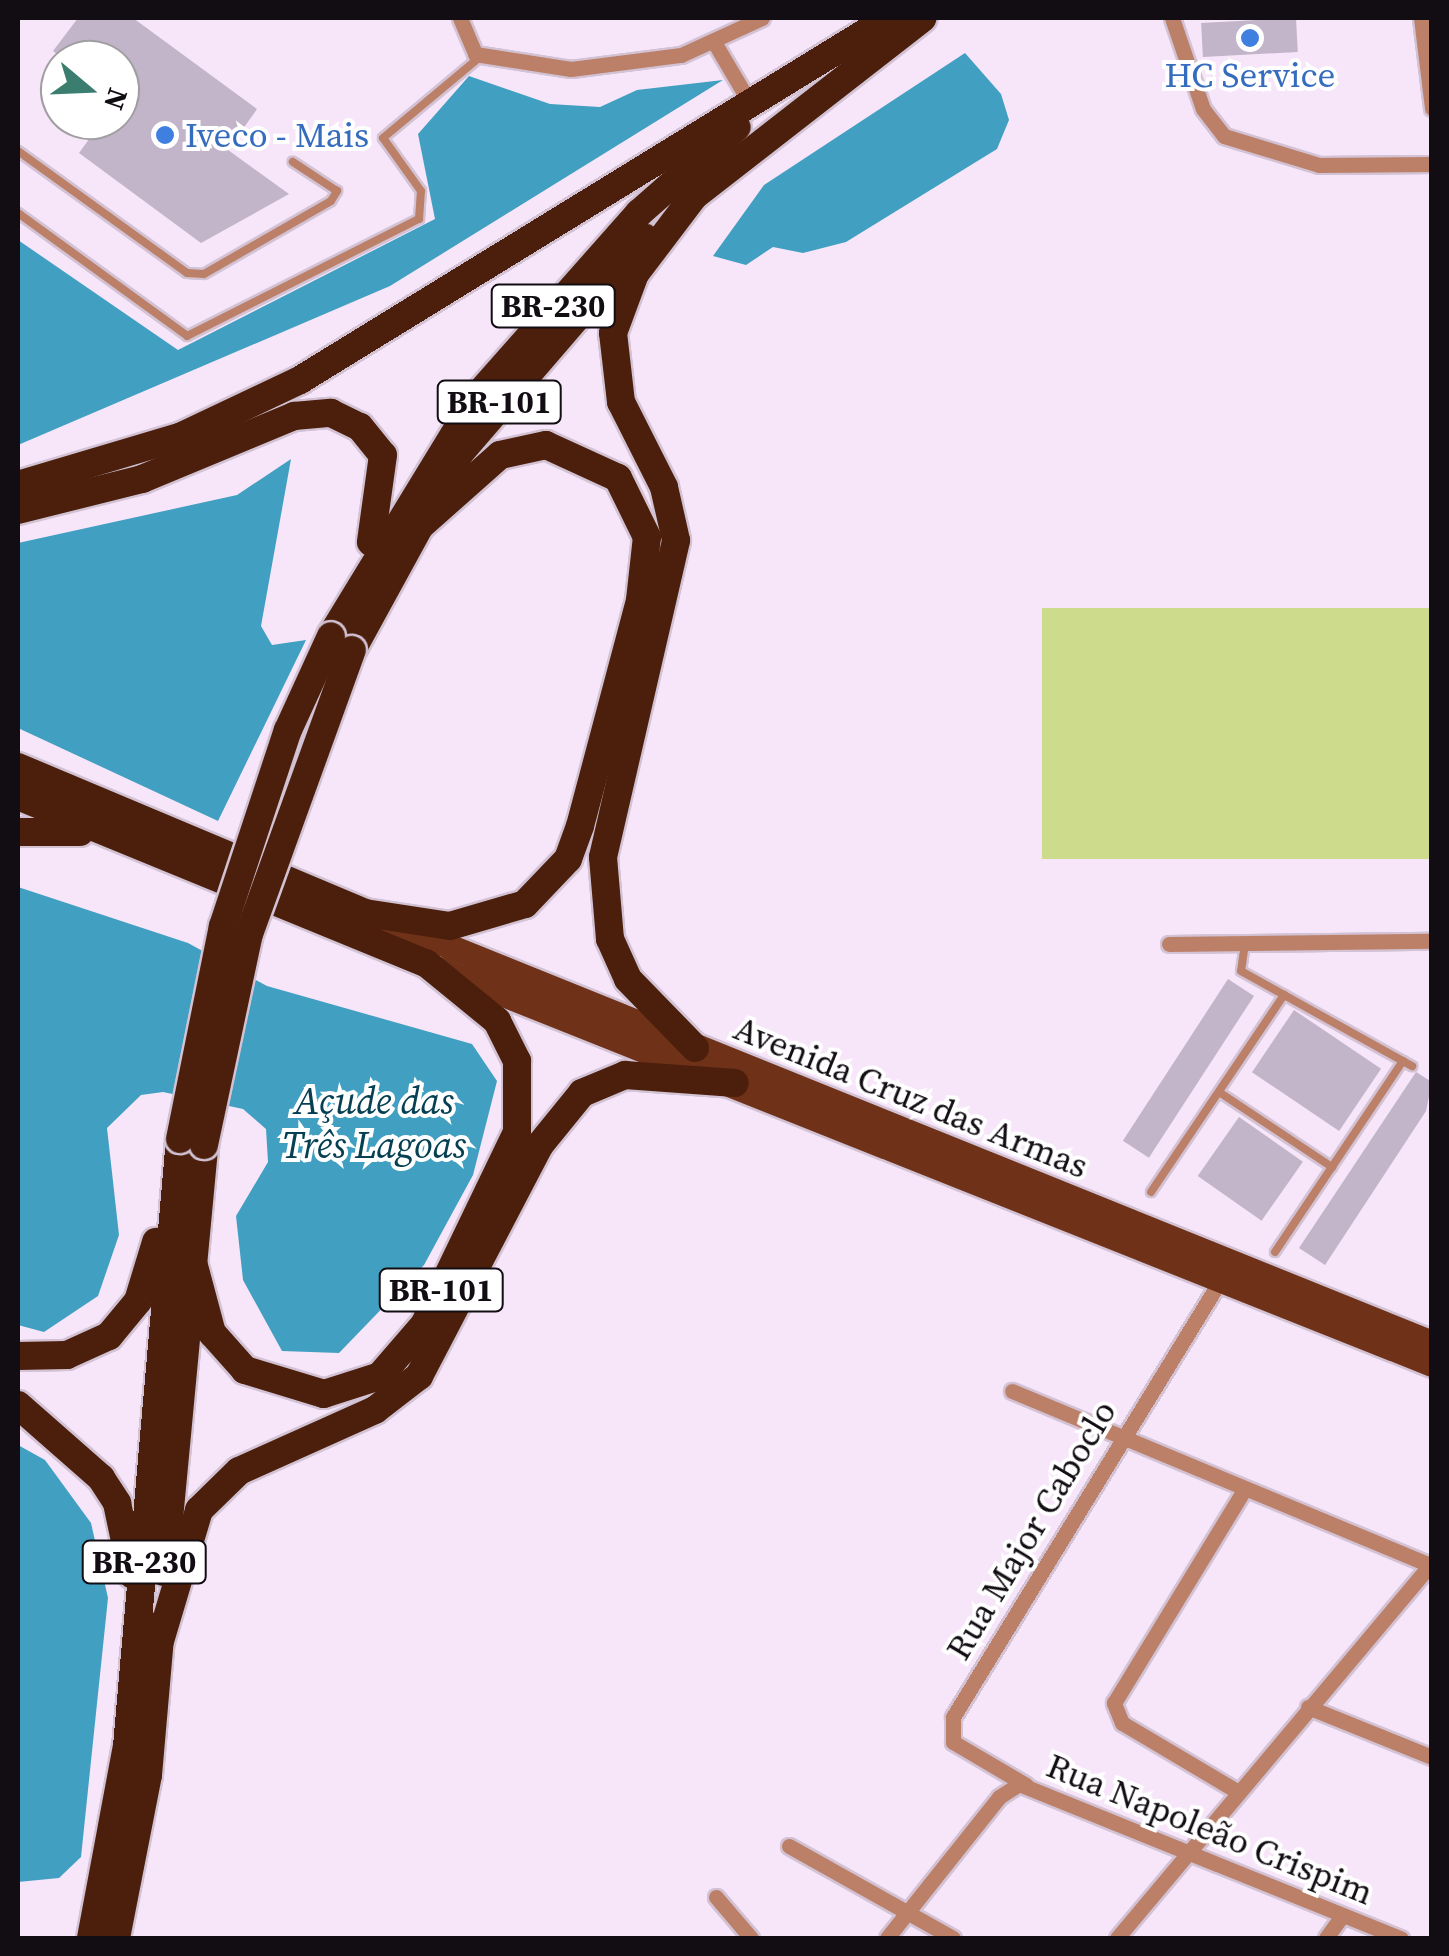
<!DOCTYPE html>
<html>
<head>
<meta charset="utf-8">
<style>
  body { margin:0 }
  #map { position:relative; width:1449px; height:1956px; overflow:hidden; background:#f7e5f9; font-family:"Source Serif 4",serif }
  div>[style] { position:absolute }
  .green>* { inset:0; background:#cddb8d; transform-origin:0 0 }
  .water>* { inset:0; background:#41a0c1 }
  .building>* { inset:0; background:#c2b4c9; transform-origin:0 0 }
  .roads { filter:drop-shadow(2px 0 #d2c2d4) drop-shadow(-2px 0 #d2c2d4) drop-shadow(0 2px #d2c2d4) drop-shadow(0 -2px #d2c2d4) }
  .lane>* { height:8px; margin:-4px; padding:0 4px; transform-origin:4px; border-radius:4px; background:#bc7f67 }
  .street>* { height:15px; margin:-7.5px; padding:0 7.5px; transform-origin:7.5px; border-radius:7.5px; background:#bc7f67 }
  .primary>* { height:25px; margin:-12.5px; padding:0 12.5px; transform-origin:12.5px; border-radius:12.5px; background:#6f3218 }
  .highway>* { height:28px; margin:-14px; padding:0 14px; transform-origin:14px; border-radius:14px; background:#4b1f0b }
  .bridges { filter:drop-shadow(2px 0 #d2c2d4) drop-shadow(-2px 0 #d2c2d4) drop-shadow(0 2px #d2c2d4) drop-shadow(0 -2px #d2c2d4) }
  .highway-bridge>* { height:28px; margin:-14px; padding:0 14px; transform-origin:14px; border-radius:14px; background:#4b1f0b }
  .dots>* { width:28px; height:28px; translate:-50% -50%; box-sizing:border-box; border:5px solid #fff; border-radius:50% }
  span { translate:-50% -50%; white-space:nowrap; text-align:center; line-height:1.15; -webkit-text-stroke:8px #fff; paint-order:stroke }
  .shield-label span { padding:2px 8px; background:#fff; border:2px solid; border-radius:8px; -webkit-text-stroke-width:0 }
  .shield-label { font-size:32px; color:#120c13; font-weight:700 }
  .shop-label { font-size:35px; color:#366cbe }
  .left { translate:0 -50%; text-align:left }
  .street-label { font-size:35px; color:#120c13 }
  .water-label { font-size:38px; color:#064052; font-style:italic }
  .frame { position:absolute; inset:0; border:20px solid #120c13; pointer-events:none }
  .north { position:absolute; left:40px; top:40px; width:100px; height:100px; box-sizing:border-box; background:#fff; border:2px solid #a09ea1; border-radius:50%; rotate:109deg; font-size:28px; font-weight:700; line-height:40px; text-align:center; color:#120c13 }
  .north::after { content:''; display:block; margin:auto; width:35px; height:45px; background:#3b7e6f; clip-path:polygon(50% 0,100% 100%,50% 72%,0 100%) }
</style>
</head>
<body>
<div id="map">
  <div class="green">
    <div style="left:1431px;top:608px;width:251px;height:389px;rotate:90deg"></div>
  </div>
  <div class="water">
    <div style="clip-path:polygon(965px 53px,1001px 94px,1009px 120px,997px 149px,846px 242px,803px 253px,773px 247px,746px 265px,713px 256px,764px 185px)"></div>
    <div style="clip-path:polygon(469px 76px,550px 104px,600px 107px,637px 90px,723px 80px,390px 286px,18px 445px,18px 240px,178px 350px,435px 219px,418px 134px)"></div>
    <div style="clip-path:polygon(291px 459px,261px 626px,272px 645px,306px 640px,218px 821px,18px 728px,18px 543px,237px 495px)"></div>
    <div style="clip-path:polygon(18px 887px,188px 943px,267px 986px,472px 1044px,497px 1081px,473px 1175px,424px 1265px,339px 1353px,282px 1351px,243px 1280px,236px 1216px,268px 1162px,266px 1129px,243px 1109px,163px 1092px,141px 1095px,107px 1128px,119px 1235px,98px 1296px,44px 1332px,18px 1325px)"></div>
    <div style="clip-path:polygon(18px 1445px,45px 1460px,91px 1523px,108px 1598px,81px 1857px,59px 1878px,18px 1882px)"></div>
  </div>
  <div class="building">
    <div style="clip-path:polygon(78px 18px,133px 18px,257px 109px,228px 150px,289px 194px,201px 243px,79px 153px,103px 120px,120px 120px,120px 60px,65px 60px,53px 51px)"></div>
    <div style="left:1296px;top:18px;width:34px;height:95px;rotate:87deg"></div>
    <div style="left:1228px;top:979px;width:31px;height:193px;rotate:33deg"></div>
    <div style="left:1294px;top:1010px;width:105px;height:75px;rotate:34deg"></div>
    <div style="clip-path:polygon(1416px 1072px,1432px 1082px,1426px 1111px,1325px 1265px,1299px 1248px)"></div>
    <div style="left:1239px;top:1117px;width:78px;height:72px;rotate:35deg"></div>
  </div>
  <div class="roads">
    <div class="lane">
      <div style="left:18px;top:151px;width:208px;rotate:35.8deg"></div>
      <div style="left:187px;top:273px;width:17px;rotate:3deg"></div>
      <div style="left:204px;top:274px;width:146px;rotate:-29.9deg"></div>
      <div style="left:331px;top:201px;width:12px;rotate:-59deg"></div>
      <div style="left:337px;top:191px;width:53px;rotate:-146.6deg"></div>
      <div style="left:18px;top:213px;width:209px;rotate:36deg"></div>
      <div style="left:187px;top:336px;width:260px;rotate:-26.8deg"></div>
      <div style="left:419px;top:219px;width:28px;rotate:-86deg"></div>
      <div style="left:421px;top:191px;width:65px;rotate:-125.6deg"></div>
      <div style="left:383px;top:138px;width:128px;rotate:-39.9deg"></div>
      <div style="left:1245px;top:943px;width:28px;rotate:98deg"></div>
      <div style="left:1241px;top:971px;width:196px;rotate:29.1deg"></div>
      <div style="left:1219px;top:1092px;width:136px;rotate:33.6deg"></div>
      <div style="left:1151px;top:1192px;width:238px;rotate:-56deg"></div>
      <div style="left:1275px;top:1252px;width:230px;rotate:-56.2deg"></div>
    </div>
    <div class="street">
      <div style="left:460px;top:18px;width:39px;rotate:67deg"></div>
      <div style="left:475px;top:54px;width:97px;rotate:8.9deg"></div>
      <div style="left:571px;top:69px;width:111px;rotate:-7.3deg"></div>
      <div style="left:681px;top:55px;width:89px;rotate:-24.6deg"></div>
      <div style="left:1172px;top:18px;width:96px;rotate:71.2deg"></div>
      <div style="left:1203px;top:109px;width:34px;rotate:52deg"></div>
      <div style="left:1224px;top:136px;width:99px;rotate:17deg"></div>
      <div style="left:1319px;top:165px;width:113px;rotate:-0.5deg"></div>
      <div style="left:1421px;top:18px;width:91px;rotate:83deg"></div>
      <div style="left:714px;top:42px;width:71px;rotate:59.5deg"></div>
      <div style="left:1169px;top:944px;width:263px;rotate:-0.7deg"></div>
      <div style="left:1012px;top:1391px;width:455px;rotate:22.6deg"></div>
      <div style="left:1308px;top:1707px;width:134px;rotate:22deg"></div>
      <div style="left:1026px;top:1785px;width:85px;rotate:-149.5deg"></div>
      <div style="left:953px;top:1742px;width:25px;rotate:-90deg"></div>
      <div style="left:953px;top:1717px;width:511px;rotate:-58.52deg"></div>
      <div style="left:1235px;top:1790px;width:131px;rotate:-149.3deg"></div>
      <div style="left:1122px;top:1723px;width:22px;rotate:-112deg"></div>
      <div style="left:1114px;top:1703px;width:250px;rotate:-58.6deg"></div>
      <div style="left:789px;top:1846px;width:188px;rotate:29.3deg"></div>
      <div style="left:716px;top:1897px;width:54px;rotate:49.5deg"></div>
      <div style="left:887px;top:1938px;width:180px;rotate:-51.5deg"></div>
      <div style="left:999px;top:1797px;width:24px;rotate:-33deg"></div>
      <div style="left:1019px;top:1784px;width:412px;rotate:22deg"></div>
      <div style="left:1117px;top:1938px;width:491px;rotate:-50deg"></div>
      <div style="left:1326px;top:1938px;width:27px;rotate:-54deg"></div>
    </div>
    <div class="primary">
      <div style="left:389px;top:922px;width:1125px;rotate:21.98deg"></div>
      <div style="left:440px;top:969px;width:1068px;rotate:21.71deg"></div>
    </div>
    <div class="highway">
      <div style="left:685px;top:203px;width:301px;rotate:-37.9deg"></div>
      <div style="left:18px;top:485px;width:171px;rotate:-16.6deg"></div>
      <div style="left:182px;top:436px;width:131px;rotate:-25.4deg"></div>
      <div style="left:300px;top:380px;width:691px;rotate:-31.57deg"></div>
      <div style="left:18px;top:510px;width:128px;rotate:-14deg"></div>
      <div style="left:142px;top:479px;width:165px;rotate:-22.5deg"></div>
      <div style="left:294px;top:416px;width:37px;rotate:-5deg"></div>
      <div style="left:331px;top:413px;width:32px;rotate:26deg"></div>
      <div style="left:360px;top:427px;width:36px;rotate:51deg"></div>
      <div style="left:383px;top:455px;width:88px;rotate:97.9deg"></div>
      <div style="left:331px;top:636px;width:282px;rotate:-58.6deg"></div>
      <div style="left:478px;top:395px;width:243px;rotate:-48.5deg"></div>
      <div style="left:639px;top:213px;width:130px;rotate:-41.3deg"></div>
      <div style="left:352px;top:650px;width:225px;rotate:-61.3deg"></div>
      <div style="left:460px;top:453px;width:284px;rotate:-49.3deg"></div>
      <div style="left:18px;top:767px;width:376px;rotate:22.8deg"></div>
      <div style="left:365px;top:913px;width:86px;rotate:8.7deg"></div>
      <div style="left:450px;top:926px;width:78px;rotate:-16.3deg"></div>
      <div style="left:525px;top:904px;width:62px;rotate:-46.3deg"></div>
      <div style="left:568px;top:859px;width:35px;rotate:-70deg"></div>
      <div style="left:580px;top:826px;width:234px;rotate:-75.1deg"></div>
      <div style="left:640px;top:600px;width:63px;rotate:-83.7deg"></div>
      <div style="left:647px;top:537px;width:66px;rotate:-116.2deg"></div>
      <div style="left:618px;top:478px;width:79px;rotate:-155.4deg"></div>
      <div style="left:546px;top:445px;width:47px;rotate:167.7deg"></div>
      <div style="left:500px;top:455px;width:118px;rotate:138.4deg"></div>
      <div style="left:18px;top:796px;width:441px;rotate:22.3deg"></div>
      <div style="left:426px;top:963px;width:92px;rotate:39.2deg"></div>
      <div style="left:497px;top:1021px;width:45px;rotate:63.4deg"></div>
      <div style="left:517px;top:1061px;width:71px;rotate:90deg"></div>
      <div style="left:517px;top:1132px;width:214px;rotate:115.7deg"></div>
      <div style="left:424px;top:1325px;width:67px;rotate:130.8deg"></div>
      <div style="left:380px;top:1376px;width:59px;rotate:162.2deg"></div>
      <div style="left:324px;top:1394px;width:83px;rotate:-163.1deg"></div>
      <div style="left:245px;top:1370px;width:50px;rotate:-131.7deg"></div>
      <div style="left:212px;top:1333px;width:85px;rotate:-105deg"></div>
      <div style="left:18px;top:832px;width:62px"></div>
      <div style="left:695px;top:1048px;width:96px;rotate:-134.2deg"></div>
      <div style="left:628px;top:979px;width:44px;rotate:-114.2deg"></div>
      <div style="left:610px;top:939px;width:82px;rotate:-94.9deg"></div>
      <div style="left:603px;top:857px;width:325px;rotate:-77deg"></div>
      <div style="left:676px;top:540px;width:54px;rotate:-102.8deg"></div>
      <div style="left:664px;top:487px;width:95px;rotate:-116.8deg"></div>
      <div style="left:621px;top:402px;width:69px;rotate:-96.6deg"></div>
      <div style="left:613px;top:333px;width:63px;rotate:-69.6deg"></div>
      <div style="left:635px;top:274px;width:103px;rotate:-52.9deg"></div>
      <div style="left:18px;top:1356px;width:49px;rotate:-1.2deg"></div>
      <div style="left:67px;top:1355px;width:46px;rotate:-24.3deg"></div>
      <div style="left:109px;top:1336px;width:45px;rotate:-50.4deg"></div>
      <div style="left:138px;top:1301px;width:62px;rotate:-73deg"></div>
      <div style="left:18px;top:1405px;width:111px;rotate:41.3deg"></div>
      <div style="left:101px;top:1478px;width:30px;rotate:57deg"></div>
      <div style="left:117px;top:1503px;width:73px;rotate:78.1deg"></div>
      <div style="left:164px;top:1572px;width:429px;rotate:-84.6deg"></div>
      <div style="left:160px;top:1641px;width:137px;rotate:-73.4deg"></div>
      <div style="left:199px;top:1510px;width:56px;rotate:-44.3deg"></div>
      <div style="left:239px;top:1471px;width:149px;rotate:-24.2deg"></div>
      <div style="left:375px;top:1410px;width:56px;rotate:-37.7deg"></div>
      <div style="left:419px;top:1376px;width:259px;rotate:-62.4deg"></div>
      <div style="left:539px;top:1146px;width:68px;rotate:-50.9deg"></div>
      <div style="left:582px;top:1093px;width:47px;rotate:-22.7deg"></div>
      <div style="left:625px;top:1075px;width:110px;rotate:4.2deg"></div>
      <div style="left:91px;top:1938px;width:195px;rotate:-79.4deg"></div>
      <div style="left:127px;top:1746px;width:609px;rotate:-85.01deg"></div>
      <div style="left:116px;top:1938px;width:166px;rotate:-78.9deg"></div>
      <div style="left:148px;top:1775px;width:151px;rotate:-85deg"></div>
    </div>
  </div>
  <div class="bridges">
    <div class="highway-bridge">
      <div style="left:180px;top:1139px;width:217px;rotate:-78.6deg"></div>
      <div style="left:223px;top:926px;width:206px;rotate:-71.7deg"></div>
      <div style="left:288px;top:730px;width:103px;rotate:-65.4deg"></div>
      <div style="left:204px;top:1145px;width:216px;rotate:-78deg"></div>
      <div style="left:249px;top:934px;width:302px;rotate:-70.1deg"></div>
    </div>
  </div>
  <div class="dots">
    <div style="left:1250px;top:38px;background:#3f7fe0"></div>
    <div style="left:165px;top:135px;background:#3f7fe0"></div>
  </div>
  <div class="shield-label">
    <span style="left:553px;top:306px">BR-230</span>
    <span style="left:499px;top:402px">BR-101</span>
    <span style="left:441px;top:1290px">BR-101</span>
    <span style="left:144px;top:1562px">BR-230</span>
  </div>
  <div class="shop-label">
    <span style="left:1250px;top:75px">HC Service</span>
    <span class="left" style="left:185px;top:135px">Iveco - Mais</span>
  </div>
  <div class="street-label">
    <span style="left:911px;top:1097px;rotate:22deg">Avenida Cruz das Armas</span>
    <span style="left:1031px;top:1530px;rotate:-59deg">Rua Major Caboclo</span>
    <span style="left:1210px;top:1829px;rotate:22deg">Rua Napoleão Crispim</span>
  </div>
  <div class="water-label">
    <span style="left:374px;top:1124px">Açude das<br>Três Lagoas</span>
  </div>
  <div class="frame"></div>
  <div class="north">N</div>
</div>
</body>
</html>
